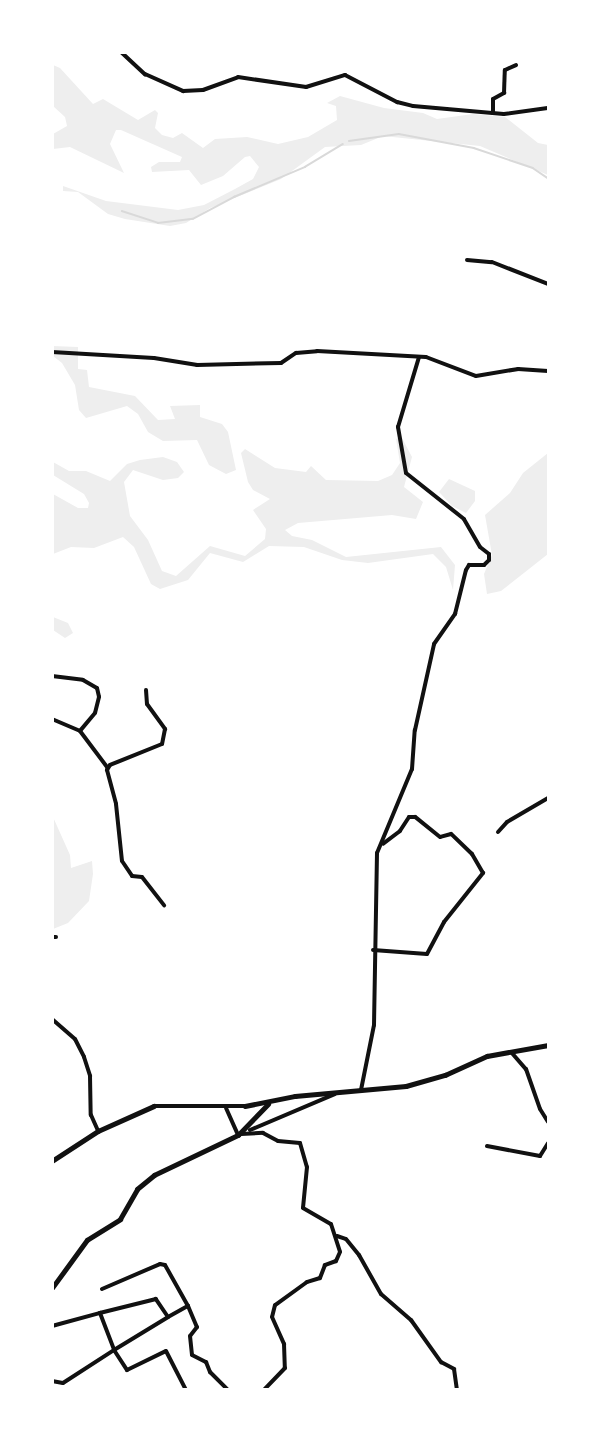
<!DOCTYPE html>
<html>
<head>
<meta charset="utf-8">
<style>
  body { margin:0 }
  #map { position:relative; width:601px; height:1442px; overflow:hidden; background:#fff; font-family:Overpass,sans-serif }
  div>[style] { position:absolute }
  .green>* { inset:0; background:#eee }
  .stream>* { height:1.5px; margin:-0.75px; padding:0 0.75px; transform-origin:0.75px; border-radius:0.75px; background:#d9d9d9 }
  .minor>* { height:4px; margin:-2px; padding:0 2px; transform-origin:2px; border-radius:2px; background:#111 }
  .tertiary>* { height:4.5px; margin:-2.25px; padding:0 2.25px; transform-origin:2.25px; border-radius:2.25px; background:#111 }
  span { translate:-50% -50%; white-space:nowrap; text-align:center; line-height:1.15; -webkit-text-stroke:4.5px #fff; paint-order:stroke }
  .frame { position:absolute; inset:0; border:54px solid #fff; pointer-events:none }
</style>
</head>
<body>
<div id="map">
  <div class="green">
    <div style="clip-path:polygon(53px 65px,60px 68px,93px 104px,103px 99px,138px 120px,155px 110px,158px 113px,155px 128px,162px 135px,173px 138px,182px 133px,203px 148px,215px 139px,247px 137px,278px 144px,308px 137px,337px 120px,336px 106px,327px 103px,340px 96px,384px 108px,423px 113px,437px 119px,473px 114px,505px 117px,538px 143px,548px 145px,548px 175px,480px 146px,383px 136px,361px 145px,325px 147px,281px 179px,210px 208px,186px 223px,170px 226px,125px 219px,108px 214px,78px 192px,63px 191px,63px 186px,106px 201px,178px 210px,204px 205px,235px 189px,253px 179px,259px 167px,250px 156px,245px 157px,223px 176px,201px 185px,189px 170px,152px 172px,151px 167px,159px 162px,180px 162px,182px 157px,121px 130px,116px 130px,110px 144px,124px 173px,70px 147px,53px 149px,53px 134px,67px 126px,65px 117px,53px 106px)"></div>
    <div style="clip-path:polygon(52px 346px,78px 347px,78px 369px,87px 370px,89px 387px,135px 396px,158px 420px,175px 419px,170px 406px,200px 405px,200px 417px,222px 424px,228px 432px,236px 470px,226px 474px,209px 465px,197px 440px,163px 441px,148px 432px,138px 414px,127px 406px,86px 418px,79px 410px,75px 385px,62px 363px,53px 356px)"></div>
    <div style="clip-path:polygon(401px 436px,412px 457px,404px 487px,423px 502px,416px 519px,392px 515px,298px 523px,285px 530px,292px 536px,312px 540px,346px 557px,441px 547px,455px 565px,453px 590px,446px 567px,433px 554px,368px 563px,342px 560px,304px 547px,269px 546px,243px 562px,210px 553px,188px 580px,160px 589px,151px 584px,134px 547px,123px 537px,94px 548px,71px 547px,53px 554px,53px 494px,78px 508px,88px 508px,89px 503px,84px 494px,53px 475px,53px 462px,69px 471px,86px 471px,110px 481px,127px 464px,140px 460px,163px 457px,177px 462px,184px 472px,178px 478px,163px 480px,133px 470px,124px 482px,130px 516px,148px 540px,162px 571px,176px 576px,210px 546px,245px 556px,265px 539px,266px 529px,253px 510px,270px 499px,253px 490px,248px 482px,241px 453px,245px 449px,275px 468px,306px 472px,311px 466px,326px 480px,378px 481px,392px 475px,400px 463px,396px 439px)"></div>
    <div style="clip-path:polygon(548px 453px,548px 554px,501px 591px,487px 594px,484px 574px,492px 555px,485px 515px,510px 493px,523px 473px)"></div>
    <div style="clip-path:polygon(449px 479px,475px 491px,475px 501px,466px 513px,452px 506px,439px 492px)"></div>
    <div style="clip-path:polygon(53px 617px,68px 623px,73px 633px,65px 638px,53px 630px)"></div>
    <div style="clip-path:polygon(53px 817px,70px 855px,71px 868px,92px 861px,93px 874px,89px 901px,68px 923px,53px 929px)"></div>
  </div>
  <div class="stream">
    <div style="left:349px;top:141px;width:50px;rotate:-8deg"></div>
    <div style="left:399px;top:134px;width:76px;rotate:10.6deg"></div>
    <div style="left:474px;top:148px;width:62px;rotate:18.7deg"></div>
    <div style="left:533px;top:168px;width:18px;rotate:34deg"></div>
    <div style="left:122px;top:211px;width:38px;rotate:18deg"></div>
    <div style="left:158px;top:223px;width:35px;rotate:-7deg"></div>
    <div style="left:193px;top:219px;width:47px;rotate:-28.2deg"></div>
    <div style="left:234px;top:197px;width:77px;rotate:-22.9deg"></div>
    <div style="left:305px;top:167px;width:44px;rotate:-31.2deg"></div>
  </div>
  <div class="minor">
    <div style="left:121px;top:52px;width:33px;rotate:43deg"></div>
    <div style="left:145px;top:74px;width:42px;rotate:24.1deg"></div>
    <div style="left:183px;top:91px;width:20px;rotate:-3deg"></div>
    <div style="left:203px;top:90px;width:37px;rotate:-20deg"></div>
    <div style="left:238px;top:77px;width:69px;rotate:8.4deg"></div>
    <div style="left:306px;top:87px;width:41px;rotate:-17.1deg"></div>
    <div style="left:345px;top:75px;width:59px;rotate:27.4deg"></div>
    <div style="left:397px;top:102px;width:16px;rotate:14deg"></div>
    <div style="left:413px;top:106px;width:91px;rotate:5deg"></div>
    <div style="left:504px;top:114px;width:44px;rotate:-7.8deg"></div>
    <div style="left:493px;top:113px;width:14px;rotate:-90deg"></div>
    <div style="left:493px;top:99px;width:13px;rotate:-29deg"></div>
    <div style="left:504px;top:93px;width:23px;rotate:-88deg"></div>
    <div style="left:505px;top:70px;width:12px;rotate:-24deg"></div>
    <div style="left:467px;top:260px;width:25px;rotate:5deg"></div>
    <div style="left:492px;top:262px;width:60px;rotate:21.4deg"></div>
    <div style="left:52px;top:352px;width:102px;rotate:3.4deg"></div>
    <div style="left:154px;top:358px;width:44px;rotate:9.2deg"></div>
    <div style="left:197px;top:365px;width:84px;rotate:-1.4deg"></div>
    <div style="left:281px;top:363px;width:18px;rotate:-34deg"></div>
    <div style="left:296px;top:353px;width:21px;rotate:-5deg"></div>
    <div style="left:317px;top:351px;width:109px;rotate:3.2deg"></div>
    <div style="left:426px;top:357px;width:53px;rotate:20.8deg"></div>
    <div style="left:476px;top:376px;width:43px;rotate:-9.5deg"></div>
    <div style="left:518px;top:369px;width:30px;rotate:4deg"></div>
    <div style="left:52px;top:676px;width:31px;rotate:7deg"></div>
    <div style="left:83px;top:680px;width:16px;rotate:30deg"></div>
    <div style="left:97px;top:688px;width:9px;rotate:77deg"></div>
    <div style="left:99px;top:697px;width:16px;rotate:104deg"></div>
    <div style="left:95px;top:713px;width:23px;rotate:130deg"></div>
    <div style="left:146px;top:690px;width:14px;rotate:86deg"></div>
    <div style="left:147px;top:704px;width:31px;rotate:54deg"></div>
    <div style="left:165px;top:729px;width:15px;rotate:101deg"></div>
    <div style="left:162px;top:744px;width:56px;rotate:158deg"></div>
    <div style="left:110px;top:765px;width:6px;rotate:121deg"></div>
    <div style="left:107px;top:770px;width:35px;rotate:75deg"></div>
    <div style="left:116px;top:804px;width:57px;rotate:84deg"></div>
    <div style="left:122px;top:861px;width:18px;rotate:56deg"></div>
    <div style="left:132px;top:876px;width:10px;rotate:6deg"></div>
    <div style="left:142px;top:877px;width:36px;rotate:52deg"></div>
    <div style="left:52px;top:719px;width:30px;rotate:23deg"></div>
    <div style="left:80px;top:731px;width:45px;rotate:53.1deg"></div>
    <div style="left:498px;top:832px;width:13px;rotate:-48deg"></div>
    <div style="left:507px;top:822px;width:48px;rotate:-30.3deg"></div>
    <div style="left:52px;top:937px;width:4px"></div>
    <div style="left:373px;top:950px;width:54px;rotate:4.2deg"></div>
    <div style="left:427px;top:954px;width:36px;rotate:-62deg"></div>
    <div style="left:444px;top:922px;width:63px;rotate:-51.5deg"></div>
    <div style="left:483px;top:873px;width:22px;rotate:-120deg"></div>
    <div style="left:472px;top:854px;width:29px;rotate:-136deg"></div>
    <div style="left:451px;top:834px;width:11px;rotate:165deg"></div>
    <div style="left:440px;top:837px;width:32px;rotate:-141deg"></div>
    <div style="left:415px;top:817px;width:6px;rotate:180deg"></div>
    <div style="left:409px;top:817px;width:17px;rotate:123deg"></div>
    <div style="left:400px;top:831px;width:21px;rotate:143deg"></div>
    <div style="left:52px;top:1019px;width:30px;rotate:41deg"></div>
    <div style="left:75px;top:1039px;width:20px;rotate:63deg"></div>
    <div style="left:84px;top:1057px;width:20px;rotate:72deg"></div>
    <div style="left:90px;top:1076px;width:39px;rotate:89deg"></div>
    <div style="left:91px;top:1115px;width:17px;rotate:66deg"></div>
    <div style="left:511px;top:1052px;width:23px;rotate:49deg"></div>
    <div style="left:526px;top:1069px;width:42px;rotate:70.7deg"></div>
    <div style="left:540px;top:1109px;width:15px;rotate:58deg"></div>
    <div style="left:361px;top:1090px;width:66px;rotate:-78.7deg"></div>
    <div style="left:374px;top:1025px;width:172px;rotate:-89deg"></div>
    <div style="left:377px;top:853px;width:91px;rotate:-67.4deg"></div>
    <div style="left:412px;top:769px;width:39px;rotate:-86deg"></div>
    <div style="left:415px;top:730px;width:88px;rotate:-77.5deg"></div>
    <div style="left:434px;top:644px;width:37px;rotate:-55deg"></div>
    <div style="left:455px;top:614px;width:45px;rotate:-76deg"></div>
    <div style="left:466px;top:570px;width:6px;rotate:-59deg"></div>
    <div style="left:469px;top:565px;width:15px"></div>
    <div style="left:484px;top:565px;width:7px;rotate:-45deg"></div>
    <div style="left:489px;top:560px;width:6px;rotate:-90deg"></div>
    <div style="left:489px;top:554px;width:11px;rotate:-142deg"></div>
    <div style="left:480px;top:547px;width:32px;rotate:-120deg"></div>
    <div style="left:464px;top:519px;width:74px;rotate:-141.6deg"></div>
    <div style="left:406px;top:473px;width:47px;rotate:-99.9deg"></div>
    <div style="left:398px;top:427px;width:73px;rotate:-73.3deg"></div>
    <div style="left:226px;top:1108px;width:30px;rotate:66deg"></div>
    <div style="left:250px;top:1130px;width:92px;rotate:-23deg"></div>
    <div style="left:241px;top:1134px;width:22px;rotate:-3deg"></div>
    <div style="left:263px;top:1133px;width:17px;rotate:28deg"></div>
    <div style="left:278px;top:1141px;width:22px;rotate:5deg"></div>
    <div style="left:300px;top:1143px;width:25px;rotate:74deg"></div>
    <div style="left:307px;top:1167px;width:41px;rotate:95.6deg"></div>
    <div style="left:303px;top:1208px;width:32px;rotate:30deg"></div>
    <div style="left:331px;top:1224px;width:29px;rotate:72deg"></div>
    <div style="left:340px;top:1252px;width:10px;rotate:114deg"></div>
    <div style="left:336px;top:1261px;width:12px;rotate:160deg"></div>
    <div style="left:325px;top:1265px;width:14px;rotate:111deg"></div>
    <div style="left:320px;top:1278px;width:14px;rotate:163deg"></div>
    <div style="left:307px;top:1282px;width:39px;rotate:144deg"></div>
    <div style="left:275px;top:1305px;width:12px;rotate:104deg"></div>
    <div style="left:272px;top:1317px;width:30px;rotate:66deg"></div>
    <div style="left:284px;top:1344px;width:24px;rotate:88deg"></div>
    <div style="left:285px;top:1368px;width:30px;rotate:134deg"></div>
    <div style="left:487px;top:1146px;width:54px;rotate:10.7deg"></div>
    <div style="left:540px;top:1156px;width:15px;rotate:-58deg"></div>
    <div style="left:337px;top:1236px;width:9px;rotate:18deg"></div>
    <div style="left:346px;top:1239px;width:21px;rotate:51deg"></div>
    <div style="left:359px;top:1255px;width:45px;rotate:60.6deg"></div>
    <div style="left:381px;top:1294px;width:40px;rotate:41deg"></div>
    <div style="left:411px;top:1320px;width:52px;rotate:54.5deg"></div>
    <div style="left:441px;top:1362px;width:15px;rotate:28deg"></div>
    <div style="left:454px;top:1369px;width:21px;rotate:82deg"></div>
    <div style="left:102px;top:1289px;width:63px;rotate:-23.3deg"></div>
    <div style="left:160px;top:1264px;width:5px;rotate:11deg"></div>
    <div style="left:165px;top:1265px;width:47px;rotate:60.7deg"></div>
    <div style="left:168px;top:1317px;width:23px;rotate:-29deg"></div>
    <div style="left:188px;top:1306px;width:23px;rotate:67deg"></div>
    <div style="left:197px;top:1327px;width:11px;rotate:128deg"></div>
    <div style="left:190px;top:1336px;width:19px;rotate:84deg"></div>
    <div style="left:192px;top:1355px;width:16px;rotate:27deg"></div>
    <div style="left:206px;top:1362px;width:11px;rotate:68deg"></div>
    <div style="left:210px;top:1372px;width:25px;rotate:45deg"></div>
    <div style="left:52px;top:1326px;width:50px;rotate:-15.2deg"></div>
    <div style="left:52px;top:1356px;width:8px;rotate:90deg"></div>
    <div style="left:52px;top:1381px;width:11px;rotate:10deg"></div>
    <div style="left:63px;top:1383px;width:61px;rotate:-32.9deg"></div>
    <div style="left:114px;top:1350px;width:63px;rotate:-31.4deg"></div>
    <div style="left:168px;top:1317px;width:22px;rotate:-124deg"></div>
    <div style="left:156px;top:1299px;width:58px;rotate:166deg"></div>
    <div style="left:100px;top:1313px;width:40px;rotate:69deg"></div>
    <div style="left:114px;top:1350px;width:24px;rotate:57deg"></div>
    <div style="left:127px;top:1370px;width:43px;rotate:-26deg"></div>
    <div style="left:166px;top:1351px;width:44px;rotate:62.9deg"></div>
  </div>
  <div class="tertiary">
    <div style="left:52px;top:1161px;width:55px;rotate:-33.1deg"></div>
    <div style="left:98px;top:1131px;width:61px;rotate:-24.1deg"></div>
    <div style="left:154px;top:1106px;width:91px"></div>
    <div style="left:245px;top:1106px;width:51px;rotate:-11.3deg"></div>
    <div style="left:295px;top:1096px;width:111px;rotate:-5.1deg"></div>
    <div style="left:406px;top:1086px;width:41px;rotate:-15.8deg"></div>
    <div style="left:445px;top:1075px;width:46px;rotate:-24.3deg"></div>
    <div style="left:487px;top:1056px;width:62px;rotate:-10.2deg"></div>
    <div style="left:52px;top:1288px;width:59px;rotate:-53.9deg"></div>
    <div style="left:87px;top:1240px;width:39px;rotate:-32deg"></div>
    <div style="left:120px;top:1219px;width:34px;rotate:-60deg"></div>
    <div style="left:137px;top:1189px;width:22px;rotate:-39deg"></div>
    <div style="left:154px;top:1175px;width:93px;rotate:-25.5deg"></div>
    <div style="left:238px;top:1135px;width:43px;rotate:-45.9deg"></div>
  </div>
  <div class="frame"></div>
</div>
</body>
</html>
